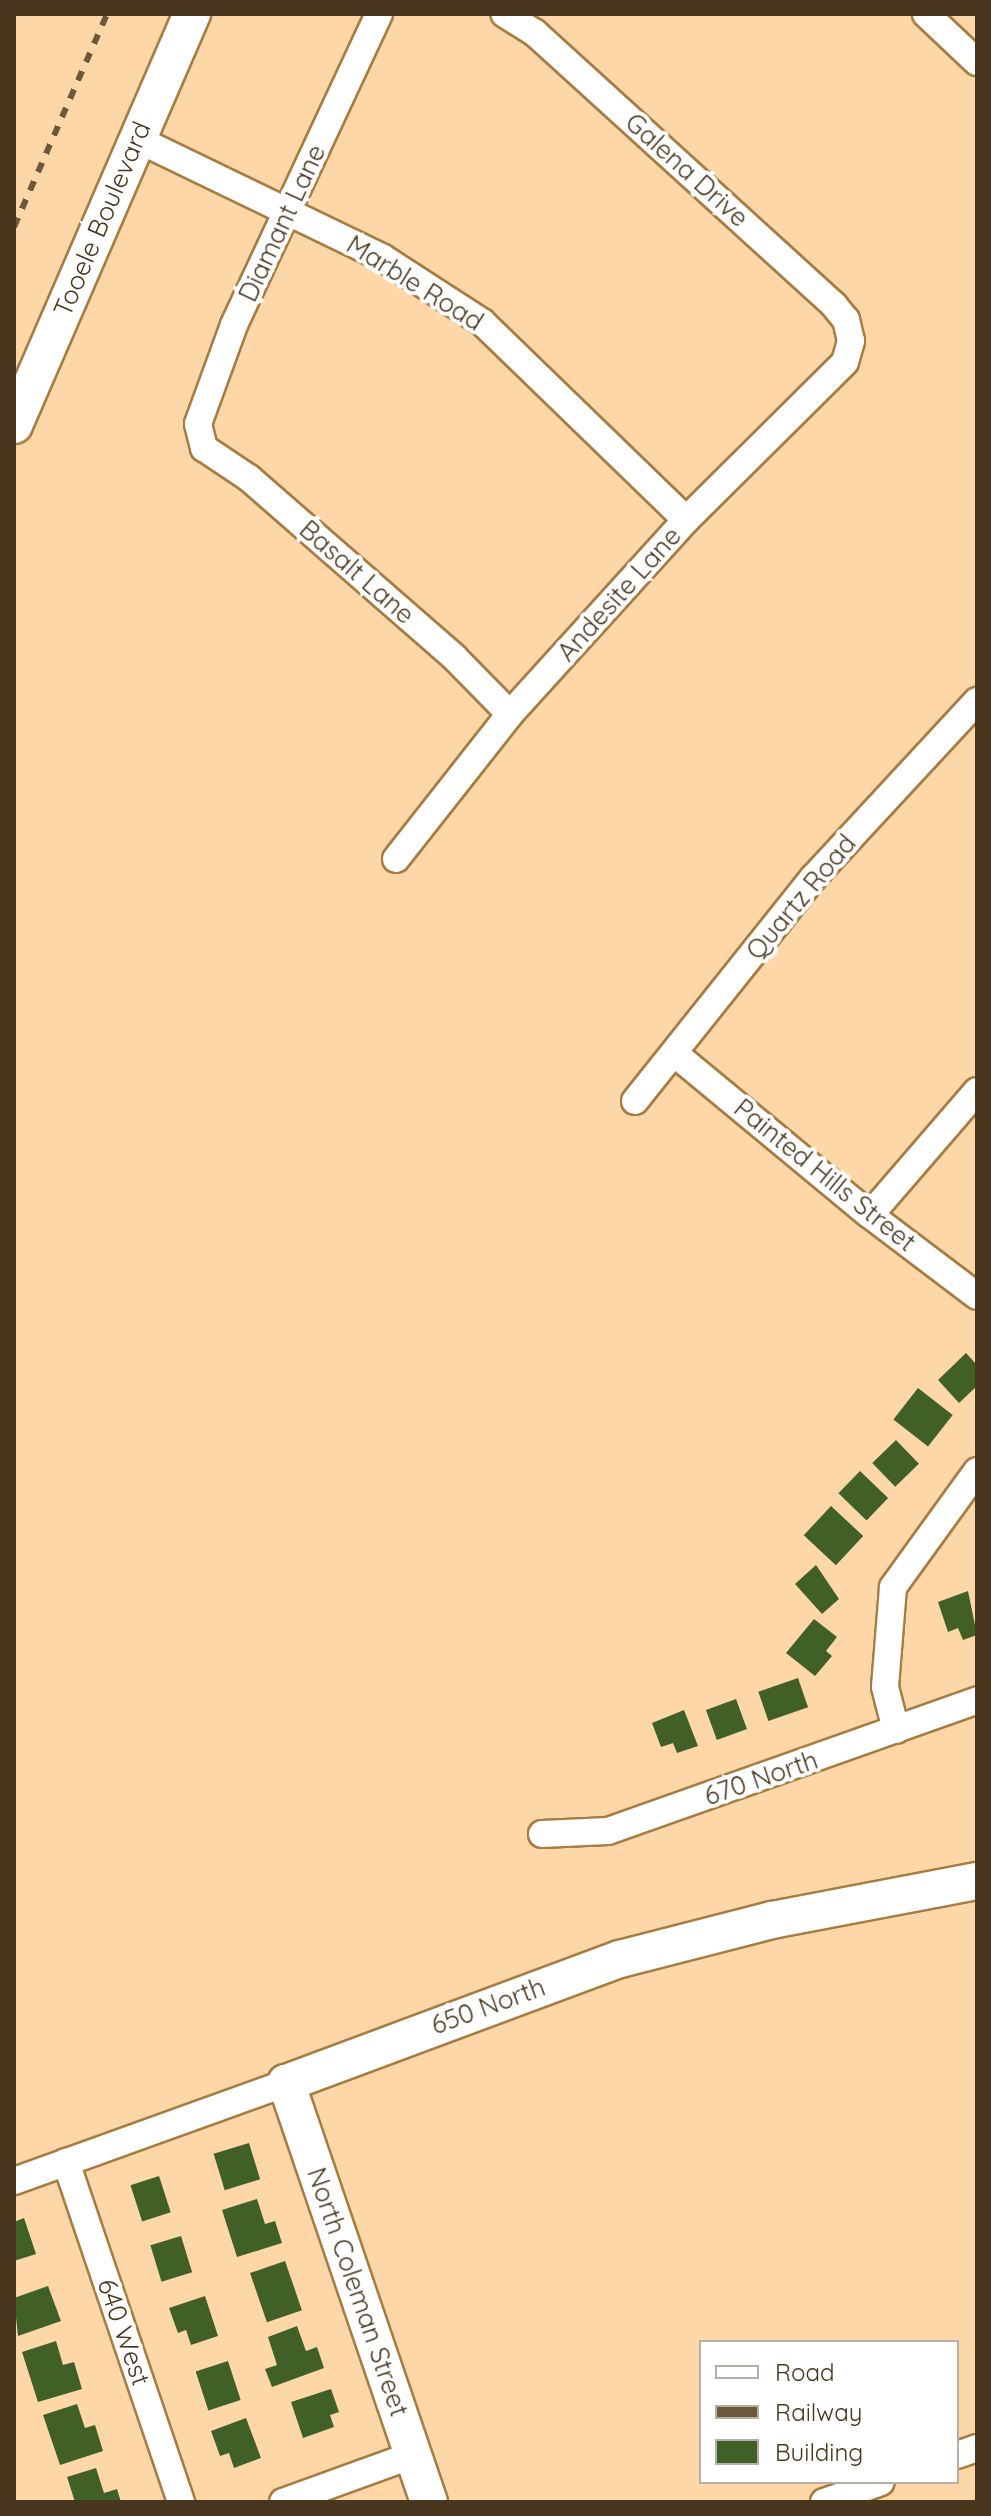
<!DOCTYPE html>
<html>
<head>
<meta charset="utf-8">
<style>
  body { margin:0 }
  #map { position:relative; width:991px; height:2516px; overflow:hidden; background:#fdd7a8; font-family:Quicksand,sans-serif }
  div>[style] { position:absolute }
  .building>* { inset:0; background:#416027; transform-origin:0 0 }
  .roads { filter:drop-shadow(2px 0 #a77c42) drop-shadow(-2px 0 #a77c42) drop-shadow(0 2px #a77c42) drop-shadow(0 -2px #a77c42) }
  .street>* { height:26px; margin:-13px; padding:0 13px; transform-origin:13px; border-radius:13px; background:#fff }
  .secondary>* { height:36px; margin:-18px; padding:0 18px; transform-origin:18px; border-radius:18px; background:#fff }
  .rail>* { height:6px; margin-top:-3px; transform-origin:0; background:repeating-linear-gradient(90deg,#6e583b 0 10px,transparent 0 20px) }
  span { translate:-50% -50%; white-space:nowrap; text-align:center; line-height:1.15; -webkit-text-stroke:8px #fff; paint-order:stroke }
  .street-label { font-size:26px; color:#48361e }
  .frame { position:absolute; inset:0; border:16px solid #48361e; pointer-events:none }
  .legend { position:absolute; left:699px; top:2340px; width:260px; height:144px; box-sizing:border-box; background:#fff; border:2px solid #b6afa5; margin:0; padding:10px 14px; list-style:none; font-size:24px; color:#48361e }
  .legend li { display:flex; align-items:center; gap:16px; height:40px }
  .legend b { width:40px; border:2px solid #b6afa5 }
</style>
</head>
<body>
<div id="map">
  <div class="building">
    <div style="clip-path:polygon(966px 1353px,977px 1365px,977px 1386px,959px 1403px,938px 1380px)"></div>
    <div style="left:918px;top:1388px;width:44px;height:40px;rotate:38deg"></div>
    <div style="left:896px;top:1440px;width:33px;height:33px;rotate:46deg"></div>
    <div style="left:860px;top:1471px;width:39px;height:31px;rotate:44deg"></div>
    <div style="left:831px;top:1506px;width:44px;height:40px;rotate:43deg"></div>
    <div style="clip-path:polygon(816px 1565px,839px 1599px,822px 1614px,795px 1584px)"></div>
    <div style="clip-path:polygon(968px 1591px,977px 1635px,963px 1640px,958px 1628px,948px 1632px,938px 1602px)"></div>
    <div style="clip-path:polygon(814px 1619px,837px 1637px,826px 1651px,832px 1656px,815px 1676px,786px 1653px)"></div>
    <div style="left:798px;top:1678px;width:31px;height:42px;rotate:71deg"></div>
    <div style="left:736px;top:1699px;width:32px;height:32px;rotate:70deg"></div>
    <div style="clip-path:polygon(684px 1710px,698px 1746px,677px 1753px,673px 1743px,661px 1747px,652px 1723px)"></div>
    <div style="left:249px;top:2143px;width:38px;height:37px;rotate:73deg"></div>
    <div style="left:159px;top:2176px;width:38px;height:30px;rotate:72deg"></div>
    <div style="clip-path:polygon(257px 2199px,265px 2224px,275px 2221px,282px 2243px,237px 2257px,222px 2210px)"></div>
    <div style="clip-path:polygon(24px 2218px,36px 2254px,14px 2261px,14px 2222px)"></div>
    <div style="left:181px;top:2236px;width:38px;height:32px;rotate:73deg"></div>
    <div style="left:285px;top:2261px;width:52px;height:37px;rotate:71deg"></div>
    <div style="clip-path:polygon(48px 2286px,61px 2321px,18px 2336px,14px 2298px)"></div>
    <div style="clip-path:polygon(205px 2296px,218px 2336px,191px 2345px,186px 2330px,178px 2333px,169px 2308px)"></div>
    <div style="clip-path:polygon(297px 2326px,306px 2351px,317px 2347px,324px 2368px,272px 2387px,265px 2369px,277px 2365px,268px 2337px)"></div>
    <div style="clip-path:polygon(56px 2341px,63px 2365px,74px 2362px,82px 2389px,38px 2402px,22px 2352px)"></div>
    <div style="left:228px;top:2361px;width:41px;height:34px;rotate:72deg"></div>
    <div style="clip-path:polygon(331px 2389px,339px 2412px,330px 2415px,334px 2427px,303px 2438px,291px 2402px)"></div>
    <div style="clip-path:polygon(77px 2404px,85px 2428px,95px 2425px,103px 2451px,60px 2465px,43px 2415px)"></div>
    <div style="clip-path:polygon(246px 2418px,261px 2458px,234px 2468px,229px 2453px,220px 2456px,211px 2431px)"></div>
    <div style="clip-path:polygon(96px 2468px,104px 2493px,117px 2489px,121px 2502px,75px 2502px,67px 2477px)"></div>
  </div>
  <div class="roads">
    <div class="street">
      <div style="left:379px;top:14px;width:343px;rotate:115deg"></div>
      <div style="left:234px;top:325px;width:105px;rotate:110deg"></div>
      <div style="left:198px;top:424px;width:25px;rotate:76deg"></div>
      <div style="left:204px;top:448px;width:54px;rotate:33.7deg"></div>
      <div style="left:249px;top:478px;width:272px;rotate:41.1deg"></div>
      <div style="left:454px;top:657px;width:80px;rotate:45.5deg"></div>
      <div style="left:926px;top:14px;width:70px;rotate:43.3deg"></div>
      <div style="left:137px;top:139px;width:273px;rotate:25.8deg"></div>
      <div style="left:383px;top:258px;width:118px;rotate:32.9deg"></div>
      <div style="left:482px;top:322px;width:284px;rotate:44.1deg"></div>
      <div style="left:396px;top:859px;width:184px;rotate:-51.8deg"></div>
      <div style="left:510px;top:714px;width:262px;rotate:-47.8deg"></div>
      <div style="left:686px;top:520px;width:224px;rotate:-44.8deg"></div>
      <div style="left:845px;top:362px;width:22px;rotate:-74deg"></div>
      <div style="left:851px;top:341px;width:22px;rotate:-103deg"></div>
      <div style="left:846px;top:320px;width:19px;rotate:-129deg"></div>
      <div style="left:834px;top:305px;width:404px;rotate:-137.7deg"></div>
      <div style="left:535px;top:33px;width:36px;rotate:-148deg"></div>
      <div style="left:674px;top:1053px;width:254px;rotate:39.6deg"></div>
      <div style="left:870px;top:1215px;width:134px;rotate:37.1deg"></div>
      <div style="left:635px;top:1101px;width:287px;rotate:-51.4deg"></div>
      <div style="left:814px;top:877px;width:240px;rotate:-47.2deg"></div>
      <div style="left:870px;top:1215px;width:164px;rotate:-49.2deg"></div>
      <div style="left:896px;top:1730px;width:44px;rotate:-104.3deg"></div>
      <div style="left:885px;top:1687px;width:100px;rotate:-85.4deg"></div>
      <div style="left:893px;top:1587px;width:143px;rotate:-54.1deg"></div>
      <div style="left:542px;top:1834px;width:66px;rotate:-2.6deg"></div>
      <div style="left:608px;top:1831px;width:392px;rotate:-19.5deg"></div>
      <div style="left:66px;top:2162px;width:359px;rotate:71.3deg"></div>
      <div style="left:14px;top:2181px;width:289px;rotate:-19.8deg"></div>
      <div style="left:957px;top:2455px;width:21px;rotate:-19deg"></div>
      <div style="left:283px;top:2502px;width:138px;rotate:-19.9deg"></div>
      <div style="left:824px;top:2502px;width:60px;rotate:-19.3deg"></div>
    </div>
    <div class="secondary">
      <div style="left:14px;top:425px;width:448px;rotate:-66.6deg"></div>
      <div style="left:429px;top:2502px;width:443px;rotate:-108.8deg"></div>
      <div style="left:286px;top:2083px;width:356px;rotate:-20.4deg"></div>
      <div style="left:620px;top:1959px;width:157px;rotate:-14.4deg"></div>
      <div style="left:772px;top:1920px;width:209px;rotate:-10.8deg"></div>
    </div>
  </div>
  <div class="rail">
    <div style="left:14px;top:227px;width:232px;rotate:-66.4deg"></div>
  </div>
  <div class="street-label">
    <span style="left:687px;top:170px;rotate:42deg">Galena Drive</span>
    <span style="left:102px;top:219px;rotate:-67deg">Tooele Boulevard</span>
    <span style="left:282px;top:223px;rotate:-65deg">Diamant Lane</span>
    <span style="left:415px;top:283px;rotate:32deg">Marble Road</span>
    <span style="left:357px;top:572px;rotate:41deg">Basalt Lane</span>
    <span style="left:619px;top:594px;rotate:-48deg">Andesite Lane</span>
    <span style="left:801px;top:897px;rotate:-50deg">Quartz Road</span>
    <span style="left:825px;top:1175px;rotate:39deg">Painted Hills Street</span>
    <span style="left:761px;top:1778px;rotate:-19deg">670 North</span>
    <span style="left:488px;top:2006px;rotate:-20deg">650 North</span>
    <span style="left:358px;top:2292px;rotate:71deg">North Coleman Street</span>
    <span style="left:124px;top:2332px;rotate:71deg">640 West</span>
  </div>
  <div class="frame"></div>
  <ul class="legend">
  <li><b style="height:10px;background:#fff"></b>Road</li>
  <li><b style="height:10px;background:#6e583b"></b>Railway</li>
  <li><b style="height:22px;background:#416027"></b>Building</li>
  </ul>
</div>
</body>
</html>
